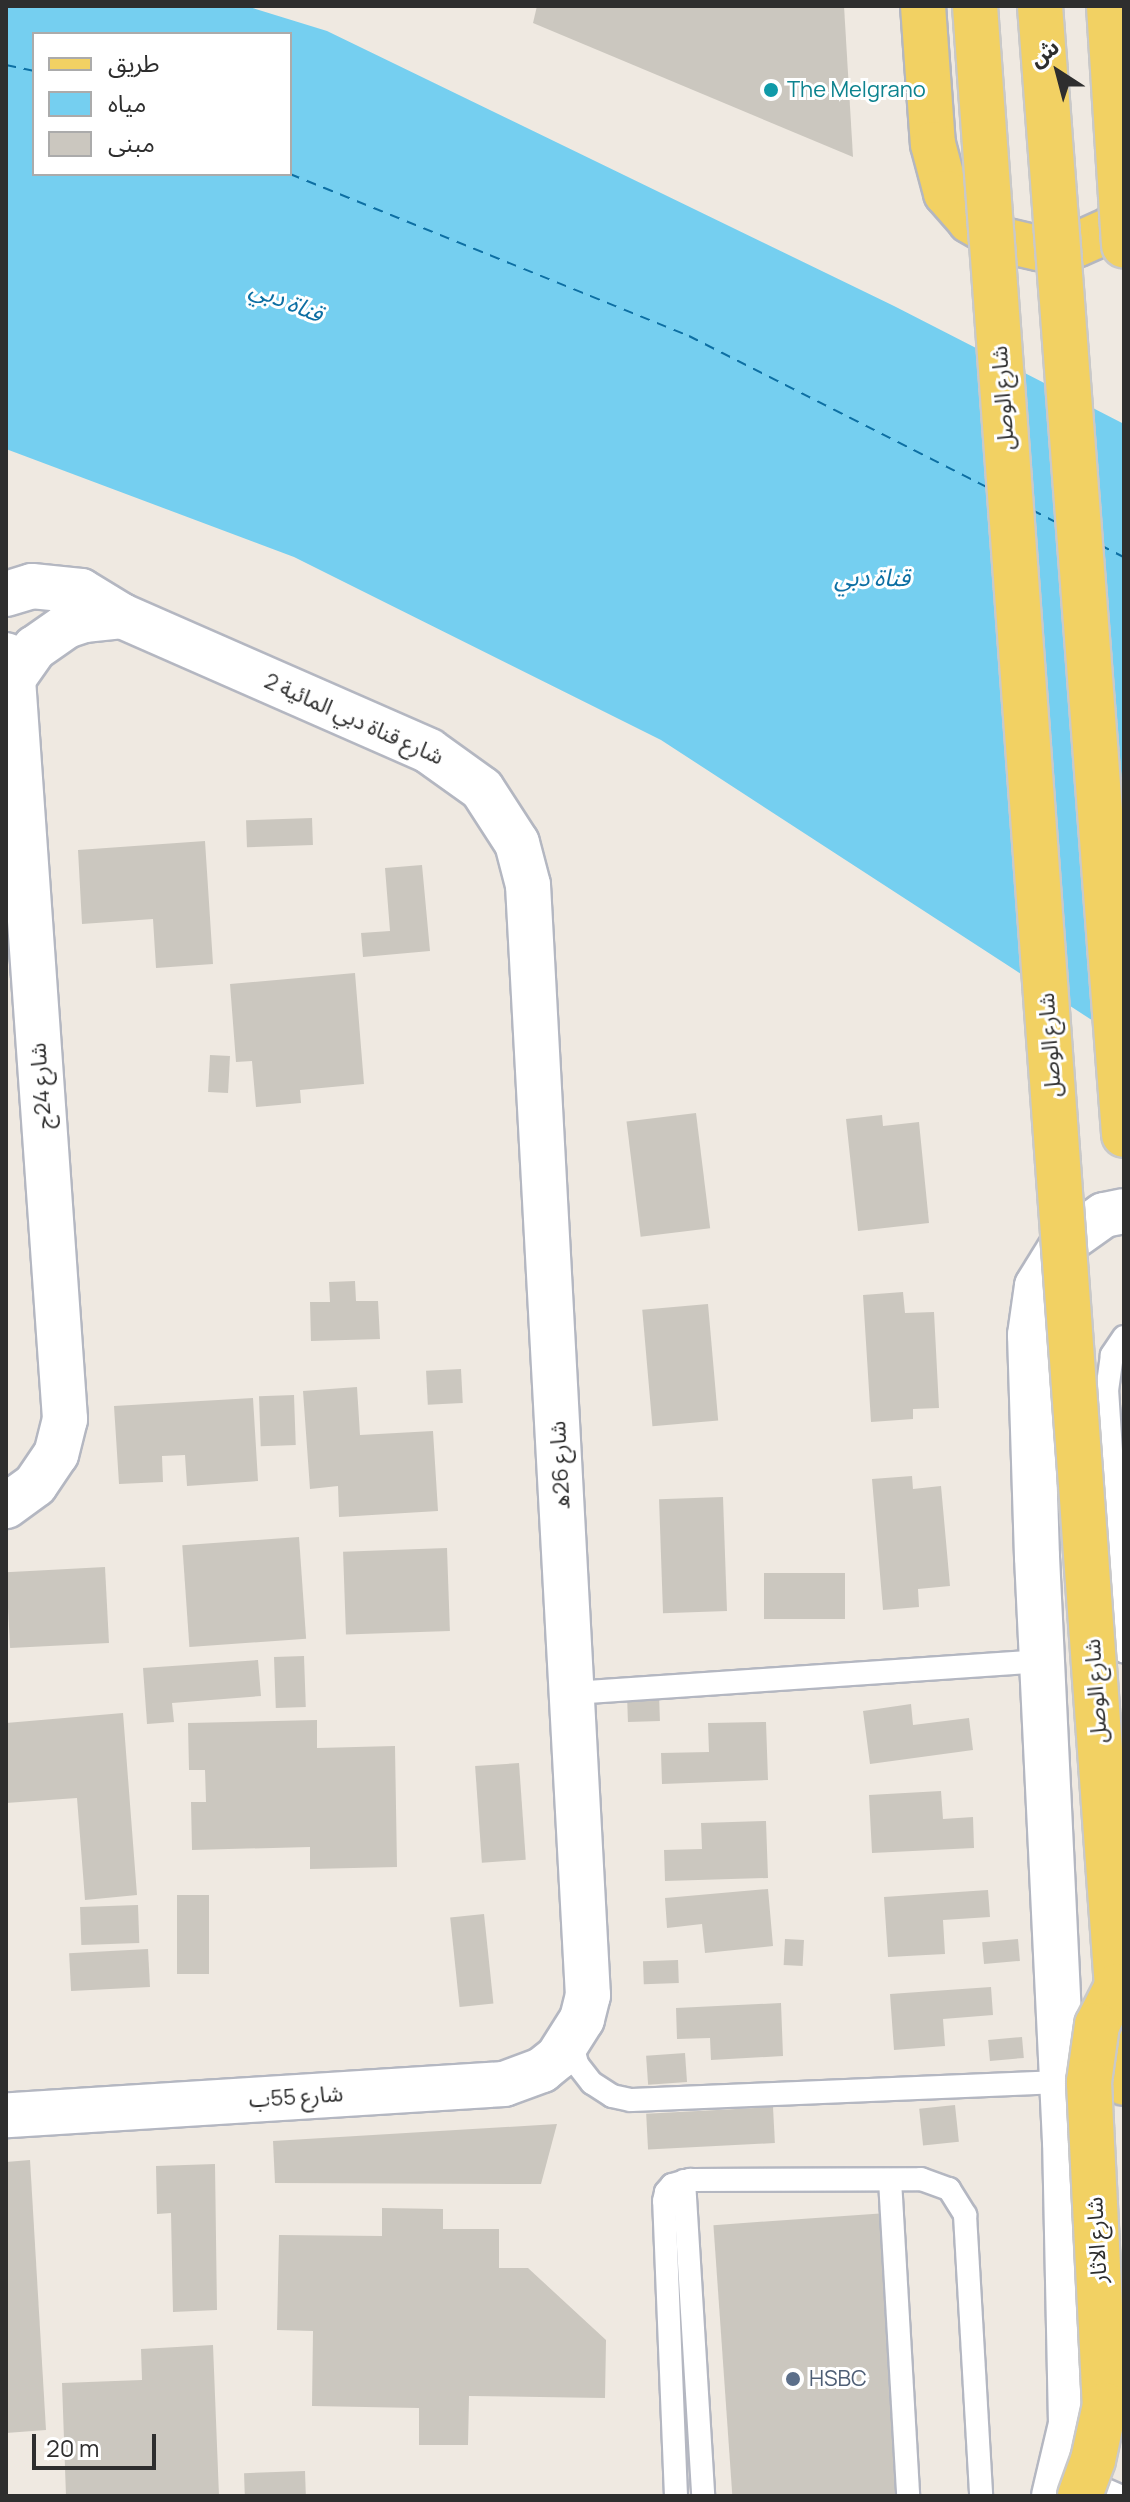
<!DOCTYPE html>
<html>
<head>
<meta charset="utf-8">
<style>
  body { margin:0 }
  #map { position:relative; width:1130px; height:2502px; overflow:hidden; background:#efe9e1; font-family:Manrope,"Noto Sans Arabic",sans-serif }
  div>[style] { position:absolute }
  .water>* { inset:0; background:#75cff0 }
  .ferry>* { height:2px; margin-top:-1px; transform-origin:0; background:repeating-linear-gradient(90deg,#0d6fa3 0 10px,transparent 0 18px) }
  .building>* { inset:0; background:#cbc7bf; transform-origin:0 0 }
  .roads { filter:drop-shadow(2px 0 #b4b7c1) drop-shadow(-2px 0 #b4b7c1) drop-shadow(0 2px #b4b7c1) drop-shadow(0 -2px #b4b7c1) }
  .lane>* { height:22px; margin:-11px; padding:0 11px; transform-origin:11px; border-radius:11px; background:#fff }
  .street>* { height:44px; margin:-22px; padding:0 22px; transform-origin:22px; border-radius:22px; background:#fff }
  .primary>* { height:44px; margin:-22px; padding:0 22px; transform-origin:22px; border-radius:22px; background:#f2d163 }
  .bridges { filter:drop-shadow(2px 0 #c9c9c9) drop-shadow(-2px 0 #c9c9c9) drop-shadow(0 2px #c9c9c9) drop-shadow(0 -2px #c9c9c9) }
  .primary-bridge>* { height:44px; margin:-22px; padding:0 22px; transform-origin:22px; border-radius:22px; background:#f2d163 }
  .dots>* { width:22px; height:22px; translate:-50% -50%; box-sizing:border-box; border:4px solid #fff; border-radius:50% }
  span { translate:-50% -50%; white-space:nowrap; text-align:center; line-height:1.15; -webkit-text-stroke:6px #fff; paint-order:stroke }
  .culture-label { font-size:22px; color:#0d838f }
  .left { translate:0 -50%; text-align:left }
  .street-label { font-size:22px; color:#2e2e2e }
  .service-label { font-size:22px; color:#4e5e75 }
  .water-label { font-size:24px; color:#0d6fa3; font-style:italic }
  .frame { position:absolute; inset:0; border:8px solid #2e2e2e; pointer-events:none }
  .legend { position:absolute; left:32px; top:32px; width:260px; height:144px; box-sizing:border-box; background:#fff; border:2px solid #ababab; margin:0; padding:10px 14px; list-style:none; font-size:24px; color:#2e2e2e }
  .legend li { display:flex; align-items:center; gap:16px; height:40px }
  .legend b { width:40px; border:2px solid #ababab }
  .north { position:absolute; left:1018px; top:32px; width:80px; height:80px; -webkit-text-stroke:6px #fff; paint-order:stroke; rotate:324deg; font-size:22px; font-weight:700; line-height:32px; text-align:center; color:#2e2e2e }
  .north::after { content:''; display:block; margin:auto; width:28px; height:36px; background:#2e2e2e; clip-path:polygon(50% 0,100% 100%,50% 72%,0 100%) }
  .scale { position:absolute; left:32px; top:2434px; width:124px; height:36px; box-sizing:border-box; border:4px solid #2e2e2e; border-top:0; padding-left:10px; font-size:24px; line-height:28px; white-space:nowrap; color:#2e2e2e; -webkit-text-stroke:6px #fff; paint-order:stroke }
</style>
</head>
<body>
<div id="map">
  <div class="water">
    <div style="clip-path:polygon(evenodd,6px 6px,246px 6px,327px 31px,894px 306px,1124px 424px,1124px 1041px,661px 740px,294px 557px,6px 449px,6px 6px,34px 34px,290px 34px,290px 174px,34px 174px,34px 34px)"></div>
  </div>
  <div class="ferry">
    <div style="left:6px;top:65px;width:29px;rotate:12deg"></div>
    <div style="left:290px;top:174px;width:431px;rotate:22.1deg"></div>
    <div style="left:689px;top:336px;width:334px;rotate:26.9deg"></div>
    <div style="left:1032px;top:510px;width:30px;rotate:27deg"></div>
    <div style="left:1100px;top:545px;width:27px;rotate:27deg"></div>
  </div>
  <div class="building">
    <div style="clip-path:polygon(537px 6px,844px 6px,853px 157px,533px 23px)"></div>
    <div style="left:312px;top:818px;width:27px;height:66px;rotate:88deg"></div>
    <div style="clip-path:polygon(205px 841px,213px 964px,156px 968px,153px 919px,82px 924px,78px 850px)"></div>
    <div style="clip-path:polygon(422px 865px,430px 951px,363px 957px,361px 933px,390px 931px,385px 868px)"></div>
    <div style="clip-path:polygon(355px 973px,364px 1084px,300px 1090px,301px 1103px,256px 1107px,252px 1061px,236px 1062px,230px 984px)"></div>
    <div style="left:210px;top:1055px;width:20px;height:37px;rotate:3deg"></div>
    <div style="left:696px;top:1113px;width:116px;height:70px;rotate:83deg"></div>
    <div style="clip-path:polygon(882px 1115px,883px 1126px,919px 1122px,929px 1223px,858px 1231px,846px 1119px)"></div>
    <div style="clip-path:polygon(355px 1281px,356px 1301px,378px 1301px,380px 1339px,311px 1341px,310px 1302px,330px 1302px,329px 1282px)"></div>
    <div style="clip-path:polygon(903px 1292px,905px 1313px,934px 1312px,939px 1408px,913px 1409px,913px 1419px,871px 1422px,863px 1295px)"></div>
    <div style="left:708px;top:1304px;width:117px;height:66px;rotate:85deg"></div>
    <div style="left:461px;top:1369px;width:34px;height:35px;rotate:87deg"></div>
    <div style="clip-path:polygon(357px 1387px,360px 1435px,433px 1431px,438px 1511px,339px 1517px,338px 1486px,310px 1489px,303px 1391px)"></div>
    <div style="left:294px;top:1395px;width:50px;height:35px;rotate:88deg"></div>
    <div style="clip-path:polygon(253px 1398px,258px 1481px,187px 1486px,185px 1455px,162px 1456px,163px 1482px,119px 1484px,114px 1406px)"></div>
    <div style="clip-path:polygon(912px 1476px,913px 1489px,941px 1486px,950px 1586px,918px 1589px,919px 1607px,883px 1610px,872px 1479px)"></div>
    <div style="left:723px;top:1497px;width:114px;height:64px;rotate:88deg"></div>
    <div style="left:299px;top:1537px;width:102px;height:117px;rotate:86deg"></div>
    <div style="left:447px;top:1548px;width:83px;height:104px;rotate:88deg"></div>
    <div style="left:105px;top:1567px;width:76px;height:99px;rotate:87deg"></div>
    <div style="left:845px;top:1573px;width:46px;height:81px;rotate:90deg"></div>
    <div style="left:304px;top:1656px;width:51px;height:30px;rotate:88deg"></div>
    <div style="clip-path:polygon(258px 1660px,261px 1696px,172px 1703px,174px 1722px,147px 1724px,143px 1668px)"></div>
    <div style="left:659px;top:1694px;width:27px;height:32px;rotate:88deg"></div>
    <div style="clip-path:polygon(911px 1704px,913px 1725px,969px 1718px,973px 1750px,870px 1764px,863px 1711px)"></div>
    <div style="clip-path:polygon(123px 1713px,137px 1895px,85px 1900px,77px 1798px,6px 1803px,6px 1723px)"></div>
    <div style="clip-path:polygon(317px 1720px,317px 1748px,395px 1746px,397px 1867px,310px 1869px,310px 1847px,192px 1850px,191px 1802px,206px 1802px,205px 1770px,189px 1770px,188px 1723px)"></div>
    <div style="clip-path:polygon(766px 1722px,768px 1780px,662px 1784px,661px 1753px,709px 1752px,708px 1723px)"></div>
    <div style="left:519px;top:1763px;width:97px;height:44px;rotate:86deg"></div>
    <div style="clip-path:polygon(941px 1791px,943px 1819px,973px 1817px,974px 1848px,872px 1853px,869px 1795px)"></div>
    <div style="clip-path:polygon(766px 1821px,768px 1878px,665px 1881px,664px 1850px,702px 1849px,701px 1823px)"></div>
    <div style="clip-path:polygon(768px 1889px,773px 1946px,705px 1953px,702px 1924px,667px 1928px,665px 1898px)"></div>
    <div style="clip-path:polygon(988px 1890px,990px 1917px,943px 1920px,945px 1954px,888px 1957px,884px 1897px)"></div>
    <div style="left:177px;top:1895px;width:32px;height:79px"></div>
    <div style="left:138px;top:1905px;width:38px;height:58px;rotate:88deg"></div>
    <div style="left:484px;top:1914px;width:90px;height:34px;rotate:84deg"></div>
    <div style="left:785px;top:1939px;width:19px;height:26px;rotate:3deg"></div>
    <div style="left:1018px;top:1939px;width:22px;height:36px;rotate:85deg"></div>
    <div style="left:148px;top:1949px;width:38px;height:79px;rotate:87deg"></div>
    <div style="left:678px;top:1960px;width:23px;height:35px;rotate:88deg"></div>
    <div style="clip-path:polygon(991px 1987px,993px 2015px,943px 2019px,945px 2046px,894px 2050px,890px 1994px)"></div>
    <div style="clip-path:polygon(781px 2003px,783px 2056px,711px 2060px,710px 2038px,677px 2039px,676px 2008px)"></div>
    <div style="left:1022px;top:2037px;width:21px;height:34px;rotate:85deg"></div>
    <div style="left:685px;top:2053px;width:29px;height:39px;rotate:86deg"></div>
    <div style="left:955px;top:2105px;width:37px;height:36px;rotate:84deg"></div>
    <div style="left:773px;top:2107px;width:36px;height:127px;rotate:87deg"></div>
    <div style="clip-path:polygon(557px 2124px,541px 2184px,275px 2183px,273px 2141px)"></div>
    <div style="clip-path:polygon(30px 2160px,46px 2430px,6px 2433px,6px 2162px)"></div>
    <div style="clip-path:polygon(215px 2164px,217px 2310px,173px 2312px,171px 2213px,157px 2214px,156px 2166px)"></div>
    <div style="clip-path:polygon(382px 2208px,443px 2209px,443px 2229px,499px 2229px,499px 2268px,528px 2268px,606px 2340px,605px 2398px,469px 2396px,468px 2445px,419px 2445px,419px 2408px,312px 2406px,313px 2331px,277px 2330px,279px 2235px,382px 2236px)"></div>
    <div style="left:887px;top:2213px;width:284px;height:174px;rotate:86deg"></div>
    <div style="clip-path:polygon(213px 2345px,219px 2496px,66px 2496px,62px 2383px,142px 2380px,141px 2349px)"></div>
    <div style="left:305px;top:2471px;width:25px;height:61px;rotate:88deg"></div>
  </div>
  <div class="roads">
    <div class="lane">
      <div style="left:1124px;top:1337px;width:22px;rotate:124deg"></div>
      <div style="left:1112px;top:1355px;width:34px;rotate:98deg"></div>
      <div style="left:1107px;top:1389px;width:263px;rotate:86.3deg"></div>
      <div style="left:573px;top:1693px;width:471px;rotate:-3.9deg"></div>
      <div style="left:571px;top:2041px;width:24px;rotate:75deg"></div>
      <div style="left:577px;top:2064px;width:24px;rotate:52deg"></div>
      <div style="left:592px;top:2083px;width:24px;rotate:33deg"></div>
      <div style="left:612px;top:2096px;width:19px;rotate:12deg"></div>
      <div style="left:631px;top:2100px;width:430px;rotate:-2.4deg"></div>
      <div style="left:890px;top:2180px;width:317px;rotate:86.7deg"></div>
      <div style="left:684px;top:2181px;width:316px;rotate:86.5deg"></div>
      <div style="left:1081px;top:2479px;width:43px;rotate:23.6deg"></div>
      <div style="left:676px;top:2496px;width:295px;rotate:-92.3deg"></div>
      <div style="left:664px;top:2201px;width:9px;rotate:-77deg"></div>
      <div style="left:666px;top:2192px;width:9px;rotate:-49deg"></div>
      <div style="left:672px;top:2185px;width:19px;rotate:-16deg"></div>
      <div style="left:690px;top:2180px;width:231px;rotate:-0.2deg"></div>
      <div style="left:921px;top:2179px;width:30px;rotate:20deg"></div>
      <div style="left:949px;top:2189px;width:31px;rotate:58deg"></div>
      <div style="left:965px;top:2215px;width:281px;rotate:86.7deg"></div>
    </div>
    <div class="street">
      <div style="left:6px;top:594px;width:27px;rotate:-17deg"></div>
      <div style="left:32px;top:586px;width:49px;rotate:5.8deg"></div>
      <div style="left:81px;top:591px;width:48px;rotate:31.4deg"></div>
      <div style="left:122px;top:616px;width:335px;rotate:23.7deg"></div>
      <div style="left:429px;top:751px;width:65px;rotate:35.6deg"></div>
      <div style="left:482px;top:789px;width:64px;rotate:57.1deg"></div>
      <div style="left:517px;top:843px;width:43px;rotate:75.3deg"></div>
      <div style="left:528px;top:885px;width:1112px;rotate:86.91deg"></div>
      <div style="left:588px;top:1995px;width:25px;rotate:104deg"></div>
      <div style="left:582px;top:2019px;width:45px;rotate:122.3deg"></div>
      <div style="left:558px;top:2057px;width:21px;rotate:141deg"></div>
      <div style="left:542px;top:2070px;width:40px;rotate:159.8deg"></div>
      <div style="left:504px;top:2084px;width:499px;rotate:176.4deg"></div>
      <div style="left:6px;top:655px;width:25px;rotate:74deg"></div>
      <div style="left:13px;top:679px;width:742px;rotate:85.98deg"></div>
      <div style="left:65px;top:1419px;width:36px;rotate:104deg"></div>
      <div style="left:56px;top:1454px;width:37px;rotate:124deg"></div>
      <div style="left:35px;top:1485px;width:36px;rotate:144deg"></div>
      <div style="left:13px;top:679px;width:38px;rotate:-55deg"></div>
      <div style="left:35px;top:648px;width:38px;rotate:-35deg"></div>
      <div style="left:66px;top:626px;width:19px;rotate:-18deg"></div>
      <div style="left:84px;top:620px;width:38px;rotate:-6deg"></div>
      <div style="left:1054px;top:2496px;width:74px;rotate:-76.7deg"></div>
      <div style="left:1071px;top:2424px;width:282px;rotate:-91.2deg"></div>
      <div style="left:1065px;top:2142px;width:586px;rotate:-92.74deg"></div>
      <div style="left:1037px;top:1557px;width:222px;rotate:-91.8deg"></div>
      <div style="left:1030px;top:1335px;width:49px;rotate:-81.9deg"></div>
      <div style="left:1037px;top:1286px;width:49px;rotate:-58.2deg"></div>
      <div style="left:1063px;top:1244px;width:50px;rotate:-35.3deg"></div>
      <div style="left:1104px;top:1215px;width:20px;rotate:-11deg"></div>
    </div>
    <div class="primary">
      <div style="left:923px;top:6px;width:138px;rotate:85.9deg"></div>
      <div style="left:933px;top:144px;width:51px;rotate:75.1deg"></div>
      <div style="left:946px;top:193px;width:37px;rotate:49deg"></div>
      <div style="left:970px;top:221px;width:38px;rotate:30deg"></div>
      <div style="left:1003px;top:240px;width:37px;rotate:13deg"></div>
      <div style="left:1039px;top:248px;width:37px;rotate:-5deg"></div>
      <div style="left:1076px;top:245px;width:37px;rotate:-24deg"></div>
      <div style="left:1110px;top:230px;width:19px;rotate:-43deg"></div>
      <div style="left:1117px;top:1986px;width:97px;rotate:85.9deg"></div>
    </div>
  </div>
  <div class="bridges">
    <div class="primary-bridge">
      <div style="left:975px;top:6px;width:1985px;rotate:85.9deg"></div>
      <div style="left:1117px;top:1986px;width:44px;rotate:117.1deg"></div>
      <div style="left:1097px;top:2025px;width:58px;rotate:98deg"></div>
      <div style="left:1089px;top:2082px;width:323px;rotate:87.2deg"></div>
      <div style="left:1105px;top:2405px;width:56px;rotate:102.3deg"></div>
      <div style="left:1093px;top:2460px;width:38px;rotate:110deg"></div>
      <div style="left:1040px;top:6px;width:1132px;rotate:85.74deg"></div>
      <div style="left:1109px;top:6px;width:240px;rotate:86.4deg"></div>
    </div>
  </div>
  <div class="dots">
    <div style="left:771px;top:90px;background:#0f9aa8"></div>
    <div style="left:793px;top:2379px;background:#5c6f8a"></div>
  </div>
  <div class="culture-label">
    <span class="left" style="left:787px;top:90px">The Melgrano</span>
  </div>
  <div class="street-label">
    <span style="left:1003px;top:398px;rotate:-94deg">شارع الوصل</span>
    <span style="left:354px;top:719px;rotate:24deg">شارع قناة دبي المائية 2</span>
    <span style="left:1050px;top:1045px;rotate:-94deg">شارع الوصل</span>
    <span style="left:41px;top:1086px;rotate:-94deg">شارع 24ج</span>
    <span style="left:560px;top:1465px;rotate:-93deg">شارع 26ه</span>
    <span style="left:1096px;top:1691px;rotate:-94deg">شارع الوصل</span>
    <span style="left:296px;top:2097px;rotate:-4deg">شارع 55ب</span>
    <span style="left:1097px;top:2240px;rotate:-93deg">شارع الاثار</span>
  </div>
  <div class="service-label">
    <span class="left" style="left:809px;top:2379px">HSBC</span>
  </div>
  <div class="water-label">
    <span style="left:287px;top:300px;rotate:22deg">قناة دبي</span>
    <span style="left:872px;top:577px">قناة دبي</span>
  </div>
  <div class="frame"></div>
  <ul class="legend">
  <li><b style="height:10px;background:#f2d163"></b>طريق</li>
  <li><b style="height:22px;background:#75cff0"></b>مياه</li>
  <li><b style="height:22px;background:#cbc7bf"></b>مبنى</li>
  </ul>
  <div class="north">ش</div>
  <div class="scale">20 m</div>
</div>
</body>
</html>
